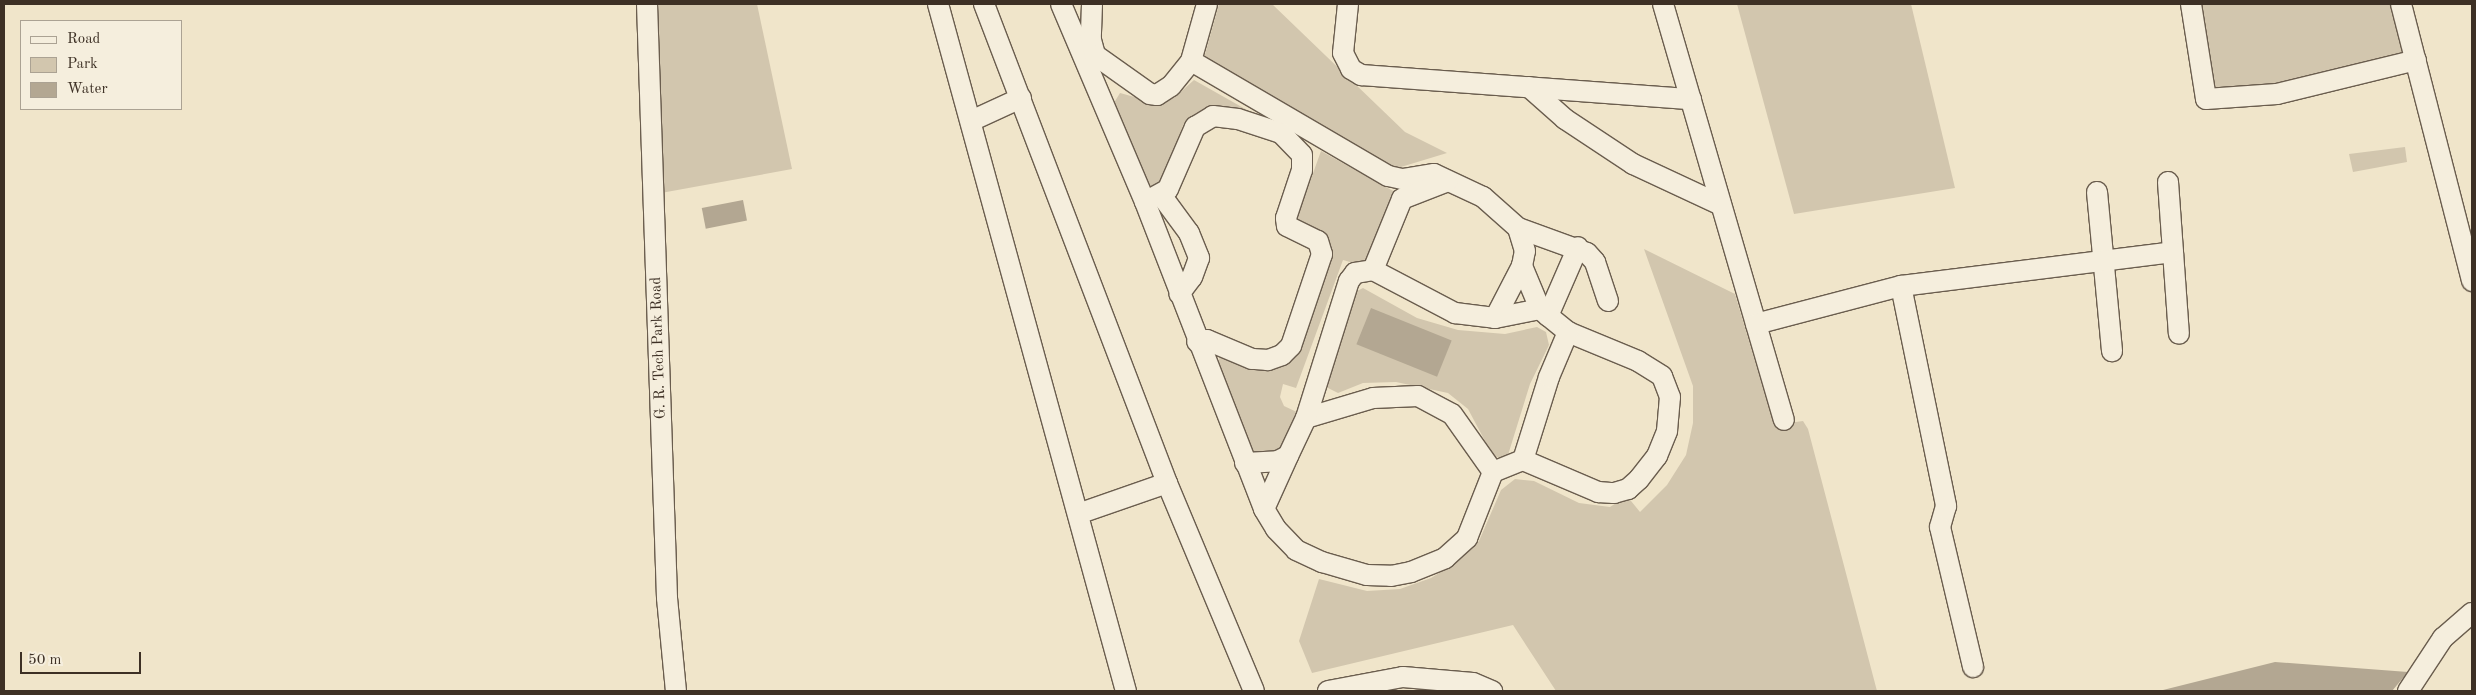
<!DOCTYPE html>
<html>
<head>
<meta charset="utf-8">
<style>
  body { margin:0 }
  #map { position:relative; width:2476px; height:695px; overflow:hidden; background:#f0e5ca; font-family:"Old Standard TT",serif }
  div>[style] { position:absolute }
  .green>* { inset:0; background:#d2c6ae }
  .water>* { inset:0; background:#b3a792; transform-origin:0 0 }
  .roads { filter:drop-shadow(1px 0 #6a5d4e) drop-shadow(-1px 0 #6a5d4e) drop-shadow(0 1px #6a5d4e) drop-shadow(0 -1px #6a5d4e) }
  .street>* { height:20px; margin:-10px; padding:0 10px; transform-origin:10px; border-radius:10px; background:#f5eedd }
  span { translate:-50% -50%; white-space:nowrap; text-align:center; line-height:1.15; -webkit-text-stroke:4px #f5eedd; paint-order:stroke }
  .street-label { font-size:15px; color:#3d3025 }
  .frame { position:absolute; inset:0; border:5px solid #3d3025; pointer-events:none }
  .legend { position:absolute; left:20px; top:20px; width:162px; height:90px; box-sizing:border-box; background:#f5eedd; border:1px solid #aba293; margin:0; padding:6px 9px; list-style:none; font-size:15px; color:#3d3025 }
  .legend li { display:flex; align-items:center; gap:10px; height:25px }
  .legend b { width:25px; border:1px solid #aba293 }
  .scale { position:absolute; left:20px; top:652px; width:121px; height:22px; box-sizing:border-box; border:2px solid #3d3025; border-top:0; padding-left:6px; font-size:15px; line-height:18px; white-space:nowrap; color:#3d3025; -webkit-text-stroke:4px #f5eedd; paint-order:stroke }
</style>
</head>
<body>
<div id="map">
  <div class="green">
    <div style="clip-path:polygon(654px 4px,757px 4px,792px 169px,661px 193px)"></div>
    <div style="clip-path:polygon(1219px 4px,1272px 4px,1405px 132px,1447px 153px,1391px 170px,1204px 58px)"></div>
    <div style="clip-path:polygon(1737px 4px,1911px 4px,1955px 188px,1794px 214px)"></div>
    <div style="clip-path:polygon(2201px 4px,2390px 4px,2403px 54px,2278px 87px,2215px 94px)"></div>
    <div style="clip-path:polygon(1194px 80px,1270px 123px,1212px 108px,1196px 113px,1183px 125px,1164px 181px,1156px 187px,1147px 188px,1112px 106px,1120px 93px,1149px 101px,1174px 98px)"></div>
    <div style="clip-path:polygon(2405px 147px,2407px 162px,2353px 172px,2349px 154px)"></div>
    <div style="clip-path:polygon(1321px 151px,1395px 192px,1369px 261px,1357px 264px,1343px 260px,1296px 388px,1283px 384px,1280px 397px,1284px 406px,1301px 414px,1290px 443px,1276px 452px,1258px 454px,1249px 451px,1217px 365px,1221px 354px,1266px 370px,1283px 367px,1292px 359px,1316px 307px,1330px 254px,1297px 218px)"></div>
    <div style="clip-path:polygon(1644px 249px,1735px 294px,1774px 425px,1803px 421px,1808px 429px,1877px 691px,1556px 691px,1513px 625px,1312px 673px,1299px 641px,1319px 579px,1367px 591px,1400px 589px,1431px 578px,1457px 562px,1479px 541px,1501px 490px,1515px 479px,1534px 481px,1579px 503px,1610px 507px,1627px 496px,1640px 512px,1667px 485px,1686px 455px,1693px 423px,1693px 386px)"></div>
    <div style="clip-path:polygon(1363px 288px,1417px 318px,1458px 330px,1505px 334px,1537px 327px,1546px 332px,1549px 345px,1530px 384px,1508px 455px,1501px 458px,1493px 456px,1468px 409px,1448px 393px,1396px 382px,1363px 383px,1338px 393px,1328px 388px,1326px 385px,1355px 292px)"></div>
  </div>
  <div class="water">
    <div style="left:743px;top:200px;width:21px;height:42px;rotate:79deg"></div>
    <div style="left:1371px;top:308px;width:87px;height:39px;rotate:22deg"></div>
    <div style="clip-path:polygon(2275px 662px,2408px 672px,2392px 691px,2159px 691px)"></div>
  </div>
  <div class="roads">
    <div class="street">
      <div style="left:647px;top:4px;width:594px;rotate:88.07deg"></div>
      <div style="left:667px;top:598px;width:93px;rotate:84.5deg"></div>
      <div style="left:938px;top:4px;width:712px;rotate:74.7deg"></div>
      <div style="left:984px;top:4px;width:513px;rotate:69.09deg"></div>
      <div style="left:1167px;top:483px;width:94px;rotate:160.8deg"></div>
      <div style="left:1061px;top:4px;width:215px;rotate:67deg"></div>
      <div style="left:1145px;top:202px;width:329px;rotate:68.8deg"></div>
      <div style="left:1264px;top:509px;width:23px;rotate:59deg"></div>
      <div style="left:1276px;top:529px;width:29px;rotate:46deg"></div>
      <div style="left:1296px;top:550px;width:29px;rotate:25deg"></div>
      <div style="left:1322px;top:562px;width:47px;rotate:16.1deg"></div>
      <div style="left:1367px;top:575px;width:24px;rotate:2deg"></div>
      <div style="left:1391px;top:576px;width:20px;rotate:-11deg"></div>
      <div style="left:1411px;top:572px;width:37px;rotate:-22deg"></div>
      <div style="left:1445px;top:558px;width:30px;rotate:-42deg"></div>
      <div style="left:1467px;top:538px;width:71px;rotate:-68.5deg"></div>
      <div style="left:1493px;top:472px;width:32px;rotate:-22deg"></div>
      <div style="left:1523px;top:460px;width:82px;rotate:23.1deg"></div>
      <div style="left:1598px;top:492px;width:16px;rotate:4deg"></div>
      <div style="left:1614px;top:493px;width:15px;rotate:-16deg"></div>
      <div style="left:1628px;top:489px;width:15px;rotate:-42deg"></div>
      <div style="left:1639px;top:479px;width:29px;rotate:-52deg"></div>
      <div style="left:1657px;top:456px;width:27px;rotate:-68deg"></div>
      <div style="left:1667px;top:431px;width:34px;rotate:-85deg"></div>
      <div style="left:1670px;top:397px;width:22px;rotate:-111deg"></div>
      <div style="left:1662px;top:376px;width:28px;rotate:-148deg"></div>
      <div style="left:1638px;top:361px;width:76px;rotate:-157.5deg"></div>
      <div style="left:1568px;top:332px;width:36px;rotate:-141deg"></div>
      <div style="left:1540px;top:309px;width:47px;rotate:-112.7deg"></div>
      <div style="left:1522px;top:266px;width:15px;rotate:-79deg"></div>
      <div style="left:1525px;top:251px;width:24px;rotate:-107deg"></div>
      <div style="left:1518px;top:228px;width:47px;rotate:-138.5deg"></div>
      <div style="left:1483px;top:197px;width:54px;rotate:-154.9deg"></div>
      <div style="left:1434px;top:174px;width:32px;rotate:171deg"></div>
      <div style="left:1402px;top:179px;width:14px;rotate:-168deg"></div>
      <div style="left:1388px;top:176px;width:228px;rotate:-149.7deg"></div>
      <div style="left:1092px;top:4px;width:36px;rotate:92deg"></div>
      <div style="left:1091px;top:40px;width:16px;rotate:75deg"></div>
      <div style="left:1095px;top:55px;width:67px;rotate:35.3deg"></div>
      <div style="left:1150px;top:94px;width:7px;rotate:8deg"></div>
      <div style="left:1157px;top:95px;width:17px;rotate:-33deg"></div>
      <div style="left:1171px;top:86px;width:32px;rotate:-51deg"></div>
      <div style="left:1191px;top:61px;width:59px;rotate:-74.3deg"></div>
      <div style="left:1348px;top:4px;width:49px;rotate:95.8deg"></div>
      <div style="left:1343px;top:53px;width:18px;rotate:63deg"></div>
      <div style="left:1351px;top:69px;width:12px;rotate:31deg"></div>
      <div style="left:1361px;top:75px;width:331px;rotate:4.2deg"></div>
      <div style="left:1663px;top:4px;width:433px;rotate:73.8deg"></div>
      <div style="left:2191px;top:4px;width:96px;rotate:81deg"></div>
      <div style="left:2206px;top:99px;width:71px;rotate:-4deg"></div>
      <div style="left:2277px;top:94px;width:143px;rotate:-13.7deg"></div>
      <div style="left:2401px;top:4px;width:286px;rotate:75.6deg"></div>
      <div style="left:1529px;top:87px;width:48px;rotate:41.6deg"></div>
      <div style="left:1565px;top:119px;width:82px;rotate:33.5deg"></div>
      <div style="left:1633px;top:164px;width:97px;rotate:25deg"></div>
      <div style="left:971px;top:121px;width:55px;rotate:-24.7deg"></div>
      <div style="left:2168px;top:182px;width:152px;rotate:85.9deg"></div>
      <div style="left:2097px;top:192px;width:160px;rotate:84.6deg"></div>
      <div style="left:1161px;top:195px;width:47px;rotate:53.6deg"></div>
      <div style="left:1189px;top:233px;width:27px;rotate:68deg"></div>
      <div style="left:1199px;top:258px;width:20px;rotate:110deg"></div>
      <div style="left:1192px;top:277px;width:21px;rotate:127deg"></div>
      <div style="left:1145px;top:202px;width:26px;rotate:-29deg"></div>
      <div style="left:1168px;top:189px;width:68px;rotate:-66.5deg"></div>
      <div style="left:1195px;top:127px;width:21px;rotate:-31deg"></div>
      <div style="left:1213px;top:116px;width:25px;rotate:7deg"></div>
      <div style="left:1238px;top:119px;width:45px;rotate:18deg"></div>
      <div style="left:1281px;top:133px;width:30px;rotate:46deg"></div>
      <div style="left:1302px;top:155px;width:15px;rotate:90deg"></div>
      <div style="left:1302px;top:170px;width:51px;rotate:108.4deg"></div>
      <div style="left:1286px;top:218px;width:8px;rotate:83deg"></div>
      <div style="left:1287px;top:226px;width:34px;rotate:26deg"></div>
      <div style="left:1318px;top:241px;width:14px;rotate:73deg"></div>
      <div style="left:1322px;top:254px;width:97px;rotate:108.6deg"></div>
      <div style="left:1291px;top:346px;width:13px;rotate:135deg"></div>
      <div style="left:1282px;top:355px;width:15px;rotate:160deg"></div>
      <div style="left:1268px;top:360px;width:16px;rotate:-176deg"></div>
      <div style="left:1252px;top:359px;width:49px;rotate:-157.1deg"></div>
      <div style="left:1207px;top:340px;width:10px;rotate:169deg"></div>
      <div style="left:1518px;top:228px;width:73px;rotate:19.9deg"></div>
      <div style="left:1587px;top:253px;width:12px;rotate:48deg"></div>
      <div style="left:1595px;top:262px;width:41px;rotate:71.6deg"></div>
      <div style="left:1373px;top:270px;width:77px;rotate:-67.8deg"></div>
      <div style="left:1402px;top:199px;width:49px;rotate:-21.4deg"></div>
      <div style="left:1901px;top:286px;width:274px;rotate:-7.1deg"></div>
      <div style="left:1548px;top:316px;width:75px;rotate:-66.5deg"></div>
      <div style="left:1495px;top:318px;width:59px;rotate:-62.6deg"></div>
      <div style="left:1756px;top:324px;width:150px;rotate:-14.7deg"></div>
      <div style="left:1901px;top:286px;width:225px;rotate:78.4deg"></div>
      <div style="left:1946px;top:506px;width:22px;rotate:106deg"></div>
      <div style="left:1940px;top:527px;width:144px;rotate:76.7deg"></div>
      <div style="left:1306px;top:418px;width:70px;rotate:-16.6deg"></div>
      <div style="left:1373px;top:398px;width:45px;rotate:-2.5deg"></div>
      <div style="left:1418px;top:396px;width:38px;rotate:28deg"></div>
      <div style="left:1452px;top:414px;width:71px;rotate:54.7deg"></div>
      <div style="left:1523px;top:460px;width:87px;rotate:-72.6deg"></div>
      <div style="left:1549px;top:377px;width:49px;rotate:-67.1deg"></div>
      <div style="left:1245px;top:463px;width:33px;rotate:-3deg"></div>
      <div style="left:1278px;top:461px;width:11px;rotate:-27deg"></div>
      <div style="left:1288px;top:456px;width:42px;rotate:-64.7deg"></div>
      <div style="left:1306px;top:418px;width:144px;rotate:-72.6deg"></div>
      <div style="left:1349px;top:281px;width:10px;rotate:-53deg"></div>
      <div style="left:1355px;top:273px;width:18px;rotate:-9deg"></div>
      <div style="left:1373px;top:270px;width:93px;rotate:27.7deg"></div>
      <div style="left:1455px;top:313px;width:40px;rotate:7.1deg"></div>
      <div style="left:1495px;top:318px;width:46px;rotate:-11.3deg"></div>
      <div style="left:1167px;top:483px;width:225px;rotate:67.3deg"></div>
      <div style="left:1264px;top:509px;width:58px;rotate:-65.6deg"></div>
      <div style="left:1328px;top:691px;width:76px;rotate:-10.6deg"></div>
      <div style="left:1403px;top:677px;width:70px;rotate:4.9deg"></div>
      <div style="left:1473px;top:683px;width:21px;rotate:23deg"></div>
      <div style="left:2408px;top:691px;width:64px;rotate:-56.6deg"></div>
      <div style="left:2443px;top:638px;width:38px;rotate:-41deg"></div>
    </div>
  </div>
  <div class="street-label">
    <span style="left:659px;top:348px;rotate:-92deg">G. R. Tech Park Road</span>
  </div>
  <div class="frame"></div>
  <ul class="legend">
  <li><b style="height:6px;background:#f5eedd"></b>Road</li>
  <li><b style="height:14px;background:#d2c6ae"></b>Park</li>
  <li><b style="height:14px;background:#b3a792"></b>Water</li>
  </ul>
  <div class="scale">50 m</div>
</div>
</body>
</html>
